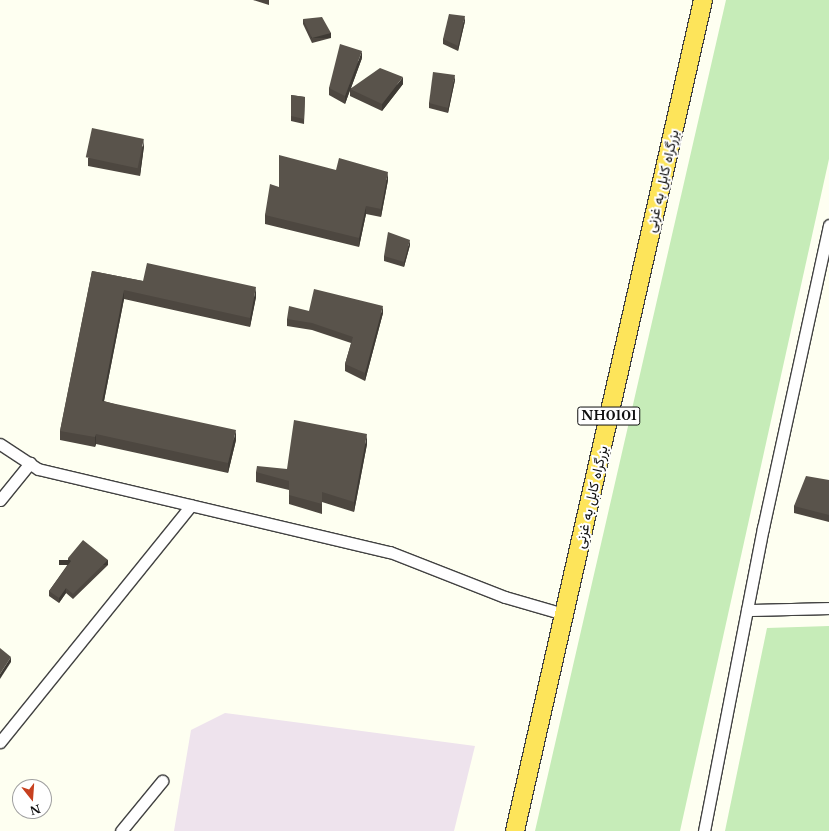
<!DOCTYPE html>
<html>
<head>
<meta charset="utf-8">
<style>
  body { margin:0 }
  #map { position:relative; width:829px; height:831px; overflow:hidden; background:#fefff1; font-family:"Libre Baskerville",Vazirmatn,serif }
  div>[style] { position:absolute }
  .industrial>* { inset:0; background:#eee3ed }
  .green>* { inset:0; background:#c6ecb8 }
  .roads { filter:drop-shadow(1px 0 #424242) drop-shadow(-1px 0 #424242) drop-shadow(0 1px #424242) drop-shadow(0 -1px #424242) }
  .minor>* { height:11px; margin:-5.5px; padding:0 5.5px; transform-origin:5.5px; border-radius:5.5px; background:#fff }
  .trunk>* { height:18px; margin:-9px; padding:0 9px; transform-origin:9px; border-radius:9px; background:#fde45a }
  .wall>* { inset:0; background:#4d4740 }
  .shaded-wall>* { inset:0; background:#3e3a34; transform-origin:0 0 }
  .building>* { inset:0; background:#59534b; transform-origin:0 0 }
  span { translate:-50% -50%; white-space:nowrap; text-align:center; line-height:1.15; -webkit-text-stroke:4px #fff; paint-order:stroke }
  .shield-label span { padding:1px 3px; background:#fff; border:1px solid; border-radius:3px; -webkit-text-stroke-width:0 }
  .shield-label { font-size:13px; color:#0f0f0f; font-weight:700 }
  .street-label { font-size:14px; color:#0f0f0f }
  .north { position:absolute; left:12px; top:779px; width:40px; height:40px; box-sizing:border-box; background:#fff; border:1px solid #9f9f9f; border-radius:50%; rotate:163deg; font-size:11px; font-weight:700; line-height:16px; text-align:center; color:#0f0f0f }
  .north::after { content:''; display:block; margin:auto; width:14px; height:18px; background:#c7401f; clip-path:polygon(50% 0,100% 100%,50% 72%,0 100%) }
</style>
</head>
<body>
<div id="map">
  <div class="industrial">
    <div style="clip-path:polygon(225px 713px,475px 746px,454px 831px,174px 831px,191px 730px)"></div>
  </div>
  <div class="green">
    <div style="clip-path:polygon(726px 0,829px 0,829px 159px,680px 831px,535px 831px)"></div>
    <div style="clip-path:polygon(829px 626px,829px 831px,725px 831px,767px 628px)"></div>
  </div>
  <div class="roads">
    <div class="minor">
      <div style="left:0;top:444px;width:45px;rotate:33.3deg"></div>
      <div style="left:38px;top:469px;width:362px;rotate:13.3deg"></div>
      <div style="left:390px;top:552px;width:123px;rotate:21.4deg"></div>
      <div style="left:505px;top:597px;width:61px;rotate:16.1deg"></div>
      <div style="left:0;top:500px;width:48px;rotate:-51deg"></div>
      <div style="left:747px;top:610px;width:82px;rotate:-1.4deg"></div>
      <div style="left:0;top:742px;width:304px;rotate:-51.1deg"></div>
      <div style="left:121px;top:831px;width:65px;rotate:-50.6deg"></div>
      <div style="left:704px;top:831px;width:309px;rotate:-79deg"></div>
      <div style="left:763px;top:528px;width:310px;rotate:-77.7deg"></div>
    </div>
    <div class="trunk">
      <div style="left:515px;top:831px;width:852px;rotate:-77.25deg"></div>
    </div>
  </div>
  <div class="wall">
    <div style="clip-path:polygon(253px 0,269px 0,269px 5px)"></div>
    <div style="clip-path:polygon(303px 19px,331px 38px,312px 43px,303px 24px)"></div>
    <div style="clip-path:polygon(465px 21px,458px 51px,443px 44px,443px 39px)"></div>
    <div style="clip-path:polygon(362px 58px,351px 88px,403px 84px,382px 111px,350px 96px,350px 90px,345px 104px,329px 95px,329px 88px)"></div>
    <div style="clip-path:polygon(455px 80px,448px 113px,429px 108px,429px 103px)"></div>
    <div style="clip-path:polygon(291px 95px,305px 97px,304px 124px,291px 121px)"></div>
    <div style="clip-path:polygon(144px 146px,140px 176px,88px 166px,88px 158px)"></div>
    <div style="clip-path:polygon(336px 170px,388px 180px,381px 217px,366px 214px,359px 247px,265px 224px,265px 215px,279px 187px)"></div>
    <div style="clip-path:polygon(410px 245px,404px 267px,384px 261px,384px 256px)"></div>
    <div style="clip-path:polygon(92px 271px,143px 281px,256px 297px,250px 327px,124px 299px,104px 401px,236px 440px,228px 473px,96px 444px,95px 447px,60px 440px,60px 431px)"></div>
    <div style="clip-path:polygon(309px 311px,383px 313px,365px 381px,345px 371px,345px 364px,351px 343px,312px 330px,287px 326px,287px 319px)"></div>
    <div style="clip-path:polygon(367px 444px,354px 512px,322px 502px,322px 514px,289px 504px,289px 490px,256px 482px,256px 472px,287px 469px)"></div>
    <div style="clip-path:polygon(829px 480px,829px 522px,794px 513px,794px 506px)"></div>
    <div style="clip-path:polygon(68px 558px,108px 565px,73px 599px,66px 593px,59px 603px,49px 596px,49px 591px,68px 564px)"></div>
  </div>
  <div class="shaded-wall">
    <div style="clip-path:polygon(465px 16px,465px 21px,458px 51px,458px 46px)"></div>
    <div style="left:331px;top:33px;width:5px;height:20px;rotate:90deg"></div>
    <div style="clip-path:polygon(362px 51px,362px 58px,345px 104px,345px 96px)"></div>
    <div style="clip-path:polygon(455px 75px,455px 80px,448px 113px,448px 108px)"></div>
    <div style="clip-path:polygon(403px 77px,403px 84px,382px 111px,382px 104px)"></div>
    <div style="clip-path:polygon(144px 139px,144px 146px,140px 176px,140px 168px)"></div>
    <div style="clip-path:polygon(388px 172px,388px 180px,381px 217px,381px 209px)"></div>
    <div style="clip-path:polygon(366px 206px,366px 214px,359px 247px,359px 238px)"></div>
    <div style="clip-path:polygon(410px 240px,410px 245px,404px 267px,404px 262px)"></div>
    <div style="clip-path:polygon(256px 287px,256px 297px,250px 327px,250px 318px)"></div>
    <div style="clip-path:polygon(124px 290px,124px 299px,102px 411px,102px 401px)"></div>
    <div style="clip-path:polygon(383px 306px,383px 313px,365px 381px,365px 373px)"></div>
    <div style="clip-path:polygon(236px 430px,236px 440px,228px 473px,228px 463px)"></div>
    <div style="clip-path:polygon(96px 434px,96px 444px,95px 447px,95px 437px)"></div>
    <div style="clip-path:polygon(367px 434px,367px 444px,354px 512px,354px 502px)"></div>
    <div style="left:108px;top:560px;width:5px;height:49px;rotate:90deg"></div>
    <div style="clip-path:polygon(66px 588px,66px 593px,59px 603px,59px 598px)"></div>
    <div style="clip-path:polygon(11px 657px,11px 662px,0 679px,0 674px)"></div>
  </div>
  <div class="building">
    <div style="clip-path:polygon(449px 14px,465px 16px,458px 46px,443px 39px)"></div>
    <div style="clip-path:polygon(322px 17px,331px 33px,312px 38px,303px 19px)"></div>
    <div style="clip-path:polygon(340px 44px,362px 51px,345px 96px,329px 88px)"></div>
    <div style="clip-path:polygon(380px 68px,403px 77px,382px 104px,350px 89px)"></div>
    <div style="clip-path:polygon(433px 72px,455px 75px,448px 108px,429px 103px)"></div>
    <div style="clip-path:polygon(291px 95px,305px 97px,304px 119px,291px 116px)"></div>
    <div style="left:92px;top:128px;width:53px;height:30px;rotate:12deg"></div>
    <div style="clip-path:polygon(279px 155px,336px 170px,339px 158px,388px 172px,381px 209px,366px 206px,359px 238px,265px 215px,270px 184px,279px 187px)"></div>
    <div style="clip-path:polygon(388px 232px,410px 240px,404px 262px,384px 256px)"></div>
    <div style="clip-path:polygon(147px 263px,256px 287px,250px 318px,124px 290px,102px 401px,236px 430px,228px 463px,96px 434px,95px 437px,60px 431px,92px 271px,143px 281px)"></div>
    <div style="clip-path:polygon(314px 289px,383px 306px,365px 373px,345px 364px,353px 337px,312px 323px,287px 319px,289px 306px,309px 311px)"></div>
    <div style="clip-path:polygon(294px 420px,367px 434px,354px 502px,322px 492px,322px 504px,289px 495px,289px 481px,256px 472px,257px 466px,287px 469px)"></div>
    <div style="clip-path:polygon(806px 476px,829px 480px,829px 515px,794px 506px)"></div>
    <div style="clip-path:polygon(83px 540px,108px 560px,73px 594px,66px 588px,59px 598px,49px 591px,71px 561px,68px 558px)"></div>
    <div style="clip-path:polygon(0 648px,11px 657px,0 674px)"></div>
  </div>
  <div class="shield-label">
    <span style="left:609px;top:416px">NH0101</span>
  </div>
  <div class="street-label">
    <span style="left:662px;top:181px;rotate:-77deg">بزرگراه کابل به غزنی</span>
    <span style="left:591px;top:497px;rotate:-77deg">بزرگراه کابل به غزنی</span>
  </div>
  <div class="north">N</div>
</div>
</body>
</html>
